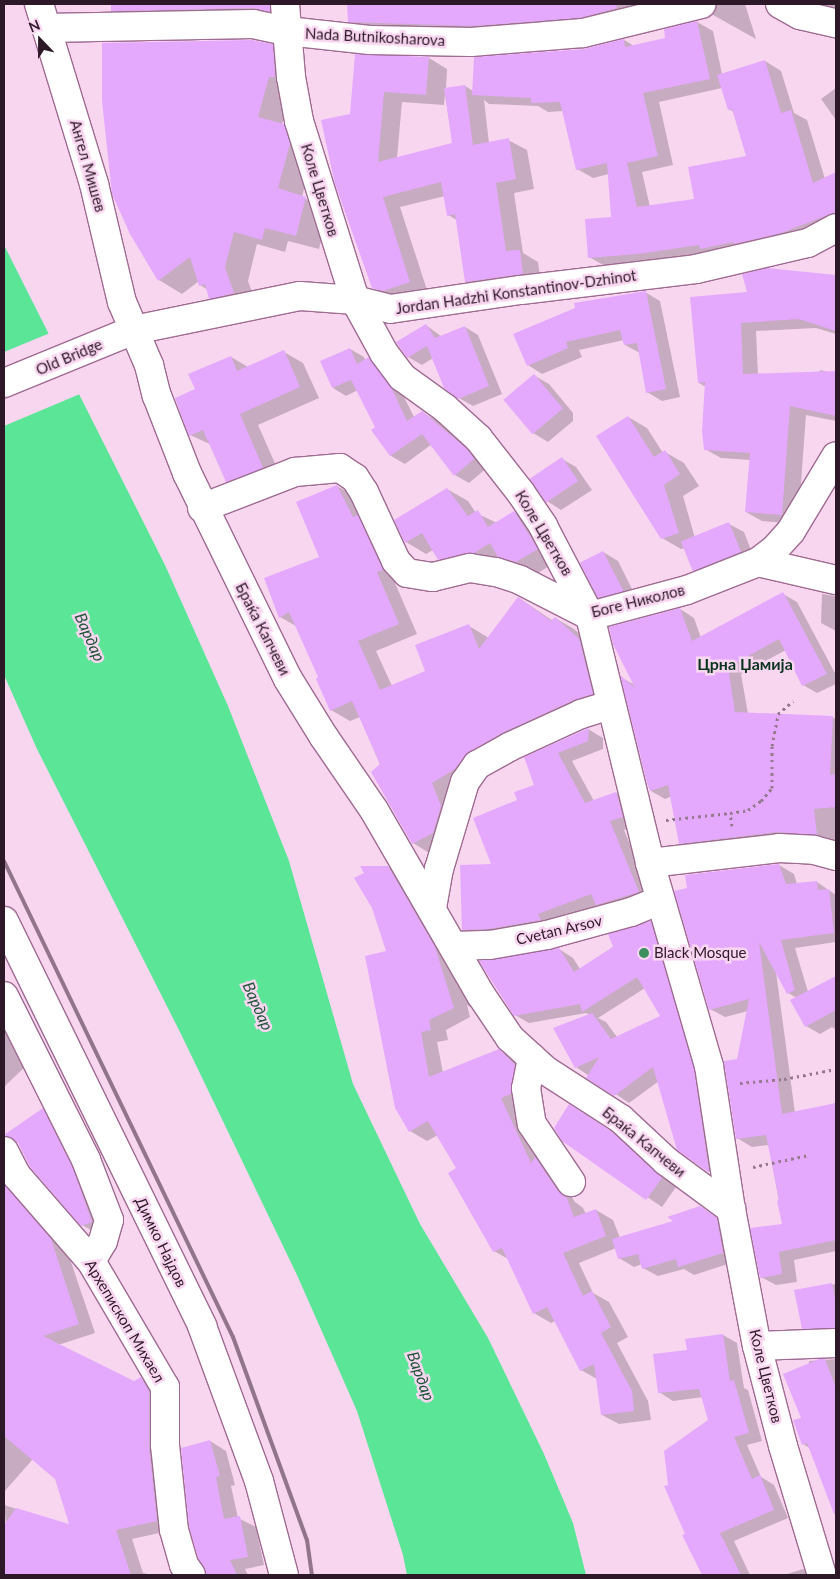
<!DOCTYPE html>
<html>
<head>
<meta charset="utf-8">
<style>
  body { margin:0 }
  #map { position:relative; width:840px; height:1579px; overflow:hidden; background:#f9d6f0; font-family:Lato,sans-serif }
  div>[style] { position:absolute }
  .water>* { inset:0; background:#5ae597 }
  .pier>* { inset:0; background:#f9d6f0 }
  .shadow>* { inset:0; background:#0003 }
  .building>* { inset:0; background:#e4a9fd; transform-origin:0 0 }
  .path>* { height:3px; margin-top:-1.5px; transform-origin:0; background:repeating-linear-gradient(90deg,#95798e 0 2.5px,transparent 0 6.5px) }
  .roads { filter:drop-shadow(1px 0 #9f6b92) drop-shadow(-1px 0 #9f6b92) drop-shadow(0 1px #9f6b92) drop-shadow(0 -1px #9f6b92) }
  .minor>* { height:28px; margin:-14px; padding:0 14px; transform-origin:14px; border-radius:14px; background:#fff }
  .major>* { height:28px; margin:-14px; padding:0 14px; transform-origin:14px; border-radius:14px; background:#fff }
  .rail>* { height:4px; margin:-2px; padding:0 2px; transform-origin:2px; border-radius:2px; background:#91758a }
  .dots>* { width:14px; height:14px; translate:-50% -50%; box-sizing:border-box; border:2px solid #f9d6f0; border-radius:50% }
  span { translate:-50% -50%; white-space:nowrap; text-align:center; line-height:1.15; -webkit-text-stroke:5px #f9d6f0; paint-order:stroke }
  .street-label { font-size:15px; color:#2d1828 }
  .poi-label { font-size:15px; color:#2d1828 }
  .left { translate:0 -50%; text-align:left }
  .water-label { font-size:16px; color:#1e5436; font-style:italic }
  .neighbourhood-label { font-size:16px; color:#0b341e; font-weight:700 }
  .frame { position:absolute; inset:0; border:5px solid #2d1828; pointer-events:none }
  .north { position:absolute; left:15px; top:15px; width:50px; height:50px; -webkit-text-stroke:4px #f9d6f0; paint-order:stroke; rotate:338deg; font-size:14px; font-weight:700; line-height:20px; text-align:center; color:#2d1828 }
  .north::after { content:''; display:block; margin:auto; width:18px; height:22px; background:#2d1828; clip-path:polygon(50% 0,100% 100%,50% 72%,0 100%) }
</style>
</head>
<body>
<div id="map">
  <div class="water">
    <div style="clip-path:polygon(4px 245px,165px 565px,228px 706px,289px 861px,353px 1084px,420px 1224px,488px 1338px,544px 1454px,573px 1523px,586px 1575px,407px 1575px,403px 1555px,357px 1411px,297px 1275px,180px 1032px,37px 749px,4px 675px)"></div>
  </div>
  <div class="pier">
    <div style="clip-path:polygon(50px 333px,80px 394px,4px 426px,4px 352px)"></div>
  </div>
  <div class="shadow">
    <div style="clip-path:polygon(112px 4px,297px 4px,275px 20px,134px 23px,112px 10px)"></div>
    <div style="clip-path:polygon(349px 4px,633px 4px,636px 19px,491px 37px,369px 33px,349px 21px)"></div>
    <div style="clip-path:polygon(717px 4px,745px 4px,756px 39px,713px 15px)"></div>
    <div style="clip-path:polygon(814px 4px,836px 4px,836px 11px,822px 8px)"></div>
    <div style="clip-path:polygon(evenodd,697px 22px,713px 31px,722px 74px,765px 61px,781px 71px,794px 113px,807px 120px,825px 179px,836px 173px,836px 227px,751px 253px,605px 266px,589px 257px,612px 218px,609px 174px,593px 178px,577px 169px,563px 111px,548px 112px,538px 106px,489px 104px,484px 100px,489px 143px,508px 140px,527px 150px,534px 189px,514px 193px,523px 253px,538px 262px,541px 284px,484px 292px,466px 282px,457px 220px,448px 215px,445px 196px,400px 207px,428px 293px,391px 298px,373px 287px,351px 115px,429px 58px,447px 69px,446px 89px,465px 86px,473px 91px,585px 50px,624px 40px,634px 46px,667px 39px,697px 22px,722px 88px,729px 109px,735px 113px,748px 157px,695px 200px,650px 207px,642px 172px,673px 165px,659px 102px,722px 88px,697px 22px,445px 94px,453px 144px,397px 158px,402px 102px,444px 105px,445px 94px)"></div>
    <div style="clip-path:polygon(272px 45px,295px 59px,292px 89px,282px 124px,306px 138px,312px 158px,302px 197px,329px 211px,319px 249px,288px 241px,285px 252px,257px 244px,248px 281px,257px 306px,234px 311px,210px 298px,208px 290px,200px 285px,199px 281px,182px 294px,159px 280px,131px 234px)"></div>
    <div style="clip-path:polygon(836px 88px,836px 120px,821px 99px)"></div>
    <div style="clip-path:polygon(768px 270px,836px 276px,836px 334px,816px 328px,756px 331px,758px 375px,819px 373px,820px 370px,836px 374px,836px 421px,806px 415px,798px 524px,762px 521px,746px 512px,750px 460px,721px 458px,705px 449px,706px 387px,699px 383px,749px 293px)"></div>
    <div style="clip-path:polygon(645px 292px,660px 301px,680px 397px,662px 401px,647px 392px,640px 353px,625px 345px,624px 340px,579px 350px,582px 357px,542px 374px,528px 365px)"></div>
    <div style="clip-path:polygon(426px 325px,442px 337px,465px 327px,478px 335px,502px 394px,473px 406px,459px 398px,433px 358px,422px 365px,408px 357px)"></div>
    <div style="clip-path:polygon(350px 349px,364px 357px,365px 361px,369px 359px,383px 367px,404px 397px,414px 417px,422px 412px,437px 421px,480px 458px,488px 467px,469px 483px,455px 475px,432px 444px,405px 464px,391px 456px,373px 430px,376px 427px,358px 390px,346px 396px,333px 388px)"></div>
    <div style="clip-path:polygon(284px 352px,303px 363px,319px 398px,258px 425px,282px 479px,247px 492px,227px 481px,212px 445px,190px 435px,231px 357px,248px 367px)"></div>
    <div style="clip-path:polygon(535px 376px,549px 384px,573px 413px,573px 421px,548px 442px,533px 433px,505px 400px)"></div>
    <div style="clip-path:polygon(628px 417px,647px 428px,663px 453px,665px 452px,684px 463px,699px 486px,683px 496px,695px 538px,729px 524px,744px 532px,755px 560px,708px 578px,694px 570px,685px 548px,681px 549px,662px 538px)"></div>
    <div style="clip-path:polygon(562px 459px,576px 467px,592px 490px,561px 510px,547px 501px)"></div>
    <div style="clip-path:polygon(337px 486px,356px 497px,401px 581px,395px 583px,417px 634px,376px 651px,392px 686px,427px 672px,469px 626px,489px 638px,519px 598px,553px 621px,555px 618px,574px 629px,598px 651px,611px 705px,488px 762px,431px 854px,413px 843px,360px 717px,350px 721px,331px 710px,320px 678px,296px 626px,280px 617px,321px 558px)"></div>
    <div style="clip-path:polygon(447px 489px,468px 501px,476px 513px,497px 523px,514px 512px,535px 524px,557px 561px,538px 573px,520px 568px,504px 558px,495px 564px,459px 571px,439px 559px,433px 550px,426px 554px,406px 542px)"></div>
    <div style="clip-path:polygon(603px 552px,618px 561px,637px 599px,614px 605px,599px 597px)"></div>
    <div style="clip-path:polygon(783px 594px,797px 602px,836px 675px,836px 684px,817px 693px,803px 685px,786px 650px,741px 674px,748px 714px,832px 717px,836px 719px,836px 843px,694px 851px,680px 843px,672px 796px,665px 799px,651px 791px,622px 678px,635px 685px,680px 609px,694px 618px,701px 638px)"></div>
    <div style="clip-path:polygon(822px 594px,836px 596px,836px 631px,821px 623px)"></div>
    <div style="clip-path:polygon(588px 729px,603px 738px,603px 749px,572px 761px,594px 801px,616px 793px,630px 802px,637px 825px,624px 830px,653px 900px,612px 913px,598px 905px,551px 922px,477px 938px,463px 929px,493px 866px,519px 801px,536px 786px,526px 758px)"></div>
    <div style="clip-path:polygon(779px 865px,794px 874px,797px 884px,817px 882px,836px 895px,836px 942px,795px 948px,808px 992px,836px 977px,836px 1030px,832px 1027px,820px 1034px,806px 1026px,797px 998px,788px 993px,776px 972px,795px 1113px,808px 1112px,836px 1103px,836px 1251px,794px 1260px,797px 1282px,776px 1285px,761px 1277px,783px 1225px,769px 1145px,752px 1147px,737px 1138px,738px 1060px,748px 1011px,725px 1017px,710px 1009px)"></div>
    <div style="clip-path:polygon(388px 867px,405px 877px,452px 958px,464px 996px,477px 1003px,478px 1011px,467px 1005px,470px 1017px,446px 1030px,448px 1040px,437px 1042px,443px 1073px,499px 1051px,516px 1060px,552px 1168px,575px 1202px,583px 1208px,586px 1214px,596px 1210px,613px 1220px,620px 1238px,675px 1221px,700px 1207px,731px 1228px,737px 1261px,694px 1275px,684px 1269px,658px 1276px,643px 1268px,642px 1264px,634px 1267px,619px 1258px,616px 1248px,579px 1263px,593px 1293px,609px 1302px,628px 1337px,617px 1343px,648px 1401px,651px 1420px,619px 1424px,602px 1415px,597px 1379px,581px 1370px,555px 1321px,551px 1323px,534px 1313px,510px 1260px,494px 1251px,457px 1169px,438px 1135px,427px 1141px,410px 1131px,387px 952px)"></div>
    <div style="clip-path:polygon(evenodd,650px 922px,665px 930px,723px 1180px,708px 1171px,659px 1081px,629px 1103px,576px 1067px,590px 1015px,586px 1013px,529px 1023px,515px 1015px,559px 949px,573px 958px,580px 969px,650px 922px,645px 988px,662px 1017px,617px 1037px,606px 1022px,598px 1018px,645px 988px)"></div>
    <div style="clip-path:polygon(4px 989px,30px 1062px,4px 1087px)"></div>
    <div style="clip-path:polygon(43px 1110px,64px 1122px,104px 1237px,82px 1225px,18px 1142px,6px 1135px)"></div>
    <div style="clip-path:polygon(584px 1114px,626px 1141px,676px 1187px,662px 1207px,563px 1140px)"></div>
    <div style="clip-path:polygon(4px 1141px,67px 1250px,95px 1333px,58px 1345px,134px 1382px,141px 1379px,157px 1388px,173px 1530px,132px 1539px,143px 1573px,152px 1575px,4px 1575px,6px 1524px,4px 1505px,71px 1526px,56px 1479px,33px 1459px,4px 1492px,4px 1270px,7px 1269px,4px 1260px)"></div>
    <div style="clip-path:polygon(836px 1284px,836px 1337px,818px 1337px,803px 1328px,796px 1291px)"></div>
    <div style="clip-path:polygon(723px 1335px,737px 1343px,744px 1388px,748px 1390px,762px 1441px,747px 1445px,761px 1477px,774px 1485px,788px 1518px,734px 1541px,750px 1575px,703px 1575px,684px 1536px,687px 1535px,669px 1486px,710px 1421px,703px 1397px,673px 1401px,659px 1392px,688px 1352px)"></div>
    <div style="clip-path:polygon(836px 1359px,836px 1509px,833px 1507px,811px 1449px,803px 1444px,803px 1418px,809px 1361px)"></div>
    <div style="clip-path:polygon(210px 1441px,226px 1451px,235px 1485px,231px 1486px,238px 1518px,256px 1527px,264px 1565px,245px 1569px,248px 1575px,207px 1575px)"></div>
    <div style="clip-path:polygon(803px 1569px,814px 1575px,784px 1575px)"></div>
  </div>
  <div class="building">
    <div style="clip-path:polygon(111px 4px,270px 4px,270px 12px,253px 8px,111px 11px)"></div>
    <div style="clip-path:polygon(347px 4px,616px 4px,617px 8px,580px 18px,471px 26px,348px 22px)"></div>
    <div style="clip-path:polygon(697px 21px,710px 79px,643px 93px,658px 156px,627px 163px,637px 207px,694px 199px,688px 167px,746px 156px,732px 109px,728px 110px,717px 75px,765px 60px,781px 113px,791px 110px,813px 183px,836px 172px,836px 212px,781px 233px,734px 244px,733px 242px,700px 249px,699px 245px,638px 254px,588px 258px,585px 219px,611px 217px,607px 163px,576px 170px,560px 102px,531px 103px,531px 98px,472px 95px,474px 57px,584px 49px,624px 39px,625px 47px,665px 38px,664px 29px)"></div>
    <div style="clip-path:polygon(252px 40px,273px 44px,275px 77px,269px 77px,258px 117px,284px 124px,290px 144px,278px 188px,306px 197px,296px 236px,265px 228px,262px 240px,234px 232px,225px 267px,234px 293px,209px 299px,205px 284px,199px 286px,190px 257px,158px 281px,130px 234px,112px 194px,102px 101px,102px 43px)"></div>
    <div style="clip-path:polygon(355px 54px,429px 57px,426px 95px,384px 92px,378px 162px,452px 143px,444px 88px,465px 85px,473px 145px,509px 138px,516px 179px,496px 183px,506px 251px,520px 250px,523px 274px,465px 282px,455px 214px,447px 216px,441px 182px,383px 197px,410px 282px,383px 291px,372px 288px,335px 184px,321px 120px,350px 114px)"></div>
    <div style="clip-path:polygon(767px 268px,836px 275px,836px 331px,799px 319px,741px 323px,743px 374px,836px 371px,836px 416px,790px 406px,782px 515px,745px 512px,750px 453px,704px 450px,702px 431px,705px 382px,698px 383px,690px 297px,747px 292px,742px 274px)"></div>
    <div style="clip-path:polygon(646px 291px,666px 389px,646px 393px,637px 343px,624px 345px,620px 330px,566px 342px,568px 348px,527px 366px,513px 334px,575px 308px,574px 303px)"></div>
    <div style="clip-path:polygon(426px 324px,435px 338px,465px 326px,489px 386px,458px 399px,444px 388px,427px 346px,407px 358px,396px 342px)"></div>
    <div style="clip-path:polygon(350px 348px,357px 364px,369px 357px,391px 387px,407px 421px,422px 411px,467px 449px,474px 459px,454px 476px,422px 434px,390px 456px,371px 430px,375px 427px,351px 380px,332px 388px,320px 361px)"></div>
    <div style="clip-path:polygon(284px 350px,300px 387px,240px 414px,263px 468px,226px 482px,203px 430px,189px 436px,175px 398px,195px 389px,188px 374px,231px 356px,237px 371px)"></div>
    <div style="left:534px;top:374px;width:45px;height:40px;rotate:50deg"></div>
    <div style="clip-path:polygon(628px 416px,654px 457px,665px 450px,680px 474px,664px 485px,679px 533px,661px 539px,596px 436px)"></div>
    <div style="left:562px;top:457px;width:29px;height:39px;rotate:56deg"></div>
    <div style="clip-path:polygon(337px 485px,353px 517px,358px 515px,383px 570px,377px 572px,399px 624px,358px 641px,380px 690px,425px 671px,415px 645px,469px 624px,479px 649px,518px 597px,551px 621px,555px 617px,579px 639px,593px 694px,574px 700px,502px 733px,469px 752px,455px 769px,432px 783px,441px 806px,433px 833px,412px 844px,371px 772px,380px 764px,352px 701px,330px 711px,316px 679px,318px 677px,289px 612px,279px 618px,264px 578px,319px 557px,296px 502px)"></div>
    <div style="clip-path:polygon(447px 488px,468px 516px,478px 510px,488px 527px,514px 511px,538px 549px,516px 562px,498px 557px,490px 543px,474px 553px,438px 560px,422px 533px,405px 543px,394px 520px)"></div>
    <div style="left:729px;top:522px;width:32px;height:52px;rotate:68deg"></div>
    <div style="left:603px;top:551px;width:45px;height:26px;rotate:63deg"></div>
    <div style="clip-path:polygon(783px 592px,827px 674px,802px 686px,779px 639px,728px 667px,735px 712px,833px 716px,830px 775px,836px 774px,836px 807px,814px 809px,817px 835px,777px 832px,679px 844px,668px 785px,650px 791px,647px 783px,620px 675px,635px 688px,613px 644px,609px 627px,680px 608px,692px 641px)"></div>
    <div style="clip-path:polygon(589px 728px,588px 741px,558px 753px,585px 803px,616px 792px,623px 817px,610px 821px,639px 892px,596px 905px,591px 894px,538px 914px,541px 920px,488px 929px,462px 930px,460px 865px,491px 864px,473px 818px,517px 800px,514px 792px,534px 785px,524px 757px)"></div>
    <div style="clip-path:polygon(779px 864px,786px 884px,817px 881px,818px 890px,829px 889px,834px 933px,781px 940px,795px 990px,787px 994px,759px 942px,782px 1114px,836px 1103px,836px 1240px,779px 1252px,782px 1274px,760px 1278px,750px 1228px,782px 1224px,777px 1201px,779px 1200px,766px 1135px,736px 1139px,724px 1061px,737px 1059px,749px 999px,709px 1010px,674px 891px,687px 888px,685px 875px)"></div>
    <div style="clip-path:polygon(360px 866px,388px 866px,435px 947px,454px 1008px,429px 1020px,431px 1030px,421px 1032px,429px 1077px,499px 1049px,515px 1065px,511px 1094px,501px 1098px,531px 1163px,535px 1157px,558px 1191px,566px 1196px,574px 1217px,596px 1209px,606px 1236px,563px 1253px,583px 1296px,592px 1291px,611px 1327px,601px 1333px,632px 1391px,634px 1411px,601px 1415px,594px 1364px,580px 1371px,547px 1307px,533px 1314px,502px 1248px,493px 1252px,448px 1173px,456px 1168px,428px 1121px,409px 1132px,395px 1108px,365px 956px,386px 951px,372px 908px,354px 878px,364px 873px)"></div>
    <div style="clip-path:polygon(651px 921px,694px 1069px,709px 1171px,708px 1172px,677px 1150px,653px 1067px,614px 1096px,586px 1078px,599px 1057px,575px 1068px,553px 1028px,592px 1013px,611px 1039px,660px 1016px,637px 977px,582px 1012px,580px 1004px,514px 1016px,479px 961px,559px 948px,574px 972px,613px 947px,608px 934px)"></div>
    <div style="clip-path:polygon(836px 976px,836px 1010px,805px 1027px,790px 1000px)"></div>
    <div style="clip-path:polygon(569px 1104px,611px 1131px,662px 1178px,646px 1200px,562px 1141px,554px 1128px)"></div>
    <div style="clip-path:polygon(43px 1108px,72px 1166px,92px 1222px,81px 1226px,30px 1167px,18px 1143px,12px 1138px,4px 1135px)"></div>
    <div style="clip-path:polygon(4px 1184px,51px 1239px,79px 1324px,43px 1336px,134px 1381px,141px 1377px,149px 1391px,149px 1447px,157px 1521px,116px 1530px,131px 1575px,4px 1575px,4px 1525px,16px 1508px,69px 1524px,55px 1479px,4px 1436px)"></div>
    <div style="clip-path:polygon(700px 1206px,717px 1218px,723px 1253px,678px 1267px,676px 1259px,642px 1269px,638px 1254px,618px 1259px,612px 1239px,673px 1221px,667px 1217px)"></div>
    <div style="clip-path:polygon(832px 1283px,836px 1304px,836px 1328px,802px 1329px,794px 1290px)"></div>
    <div style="clip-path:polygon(723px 1334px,730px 1381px,734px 1380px,749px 1433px,734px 1437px,752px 1479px,760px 1475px,774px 1510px,720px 1533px,741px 1575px,702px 1575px,682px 1535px,685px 1534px,664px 1486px,668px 1485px,664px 1451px,708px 1420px,699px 1389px,658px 1393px,653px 1354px,687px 1350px,685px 1339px)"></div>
    <div style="clip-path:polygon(819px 1359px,825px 1359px,836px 1388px,836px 1514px,834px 1514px,807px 1443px,802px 1445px,793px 1420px,801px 1418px,783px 1374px)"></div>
    <div style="clip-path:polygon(210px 1440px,220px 1476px,216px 1477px,224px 1519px,240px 1516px,248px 1557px,230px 1560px,237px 1575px,206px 1575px,198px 1558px,189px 1527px,181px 1448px)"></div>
  </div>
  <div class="path">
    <div style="left:666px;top:820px;width:64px;rotate:-6.2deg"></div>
    <div style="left:732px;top:826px;width:13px;rotate:-99deg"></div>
    <div style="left:730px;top:813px;width:18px;rotate:-9deg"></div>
    <div style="left:748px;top:810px;width:16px;rotate:-35deg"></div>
    <div style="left:761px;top:801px;width:17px;rotate:-50deg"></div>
    <div style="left:772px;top:788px;width:42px;rotate:-90deg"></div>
    <div style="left:772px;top:746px;width:33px;rotate:-79deg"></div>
    <div style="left:778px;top:714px;width:20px;rotate:-41deg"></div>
    <div style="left:740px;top:1083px;width:44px;rotate:-5.2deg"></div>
    <div style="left:784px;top:1079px;width:53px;rotate:-10.9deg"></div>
    <div style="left:753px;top:1167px;width:57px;rotate:-12.1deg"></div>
  </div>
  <div class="roads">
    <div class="minor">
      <div style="left:39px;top:4px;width:188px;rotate:73deg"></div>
      <div style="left:94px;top:184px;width:121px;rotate:76.7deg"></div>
      <div style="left:122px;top:302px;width:69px;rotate:66.8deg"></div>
      <div style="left:149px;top:365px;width:32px;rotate:76deg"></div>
      <div style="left:157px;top:396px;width:83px;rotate:68.7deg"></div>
      <div style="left:187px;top:473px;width:229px;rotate:63.9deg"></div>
      <div style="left:288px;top:679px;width:68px;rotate:58.2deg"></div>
      <div style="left:324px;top:737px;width:88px;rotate:55.6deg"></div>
      <div style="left:374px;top:810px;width:214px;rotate:60deg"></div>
      <div style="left:481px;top:995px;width:52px;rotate:56deg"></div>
      <div style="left:510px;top:1038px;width:47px;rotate:42.4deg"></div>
      <div style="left:545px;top:1070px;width:90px;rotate:32.8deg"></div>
      <div style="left:621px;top:1119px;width:62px;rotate:43deg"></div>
      <div style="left:666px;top:1161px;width:81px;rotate:36.4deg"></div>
      <div style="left:285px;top:4px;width:73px;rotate:85.3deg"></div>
      <div style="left:291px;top:77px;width:45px;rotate:79.7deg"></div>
      <div style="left:299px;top:121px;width:188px;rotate:72.6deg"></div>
      <div style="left:355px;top:300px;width:60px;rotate:61.3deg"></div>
      <div style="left:384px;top:353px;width:30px;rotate:53deg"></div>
      <div style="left:402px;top:377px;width:53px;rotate:35.8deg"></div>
      <div style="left:445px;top:408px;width:45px;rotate:42.3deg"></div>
      <div style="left:478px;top:438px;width:70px;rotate:52deg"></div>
      <div style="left:521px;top:493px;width:40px;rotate:56deg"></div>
      <div style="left:543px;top:526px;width:102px;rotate:62.4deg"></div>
      <div style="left:590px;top:616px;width:254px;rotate:76.3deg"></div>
      <div style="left:650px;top:863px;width:211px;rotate:73.8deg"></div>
      <div style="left:709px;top:1066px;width:145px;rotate:81.3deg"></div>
      <div style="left:731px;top:1209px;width:139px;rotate:79.3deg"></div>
      <div style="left:757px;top:1346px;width:103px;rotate:75.4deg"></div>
      <div style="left:783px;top:1446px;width:135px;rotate:73.2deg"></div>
      <div style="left:780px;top:4px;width:23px;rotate:29deg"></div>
      <div style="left:800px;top:15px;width:37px;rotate:13deg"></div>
      <div style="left:46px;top:28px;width:207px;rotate:-1.1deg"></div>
      <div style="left:253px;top:24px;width:35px;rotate:12deg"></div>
      <div style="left:287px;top:31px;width:83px;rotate:6.2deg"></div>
      <div style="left:370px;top:40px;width:101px;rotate:1.1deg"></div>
      <div style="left:471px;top:42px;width:112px;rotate:-4.6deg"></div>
      <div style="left:583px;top:33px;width:122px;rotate:-13.8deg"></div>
      <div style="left:4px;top:383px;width:140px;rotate:-22.2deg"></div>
      <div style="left:134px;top:330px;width:169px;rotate:-11.6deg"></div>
      <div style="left:300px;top:296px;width:55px;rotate:4.2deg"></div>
      <div style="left:355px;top:300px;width:36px;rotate:14deg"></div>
      <div style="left:390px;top:309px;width:132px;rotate:-8.3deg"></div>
      <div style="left:521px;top:290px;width:176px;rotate:-6.8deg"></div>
      <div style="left:696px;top:269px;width:115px;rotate:-13.1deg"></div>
      <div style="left:808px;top:243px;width:32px;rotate:-28deg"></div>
      <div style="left:202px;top:508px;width:100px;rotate:-21.2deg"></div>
      <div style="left:295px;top:472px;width:45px;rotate:-5.1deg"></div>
      <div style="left:340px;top:468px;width:18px;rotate:34deg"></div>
      <div style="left:355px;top:478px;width:17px;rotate:57deg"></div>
      <div style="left:364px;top:492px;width:76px;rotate:65.1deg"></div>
      <div style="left:396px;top:561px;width:16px;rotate:47deg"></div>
      <div style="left:407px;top:573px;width:26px;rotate:9deg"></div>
      <div style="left:433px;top:577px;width:38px;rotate:-14deg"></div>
      <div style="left:470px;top:568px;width:26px;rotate:9deg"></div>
      <div style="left:496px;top:572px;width:25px;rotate:18deg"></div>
      <div style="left:520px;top:580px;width:79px;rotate:27.2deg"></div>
      <div style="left:590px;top:616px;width:100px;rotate:-15deg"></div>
      <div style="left:687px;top:590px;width:76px;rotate:-21.5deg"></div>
      <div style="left:758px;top:562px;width:20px;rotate:-37deg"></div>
      <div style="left:774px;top:550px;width:25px;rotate:-48deg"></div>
      <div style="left:791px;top:531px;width:87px;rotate:-59deg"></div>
      <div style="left:758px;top:562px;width:80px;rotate:13deg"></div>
      <div style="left:650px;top:863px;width:130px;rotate:-6.6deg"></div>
      <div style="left:779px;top:848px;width:35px;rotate:3deg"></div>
      <div style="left:814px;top:850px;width:23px;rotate:15deg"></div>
      <div style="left:432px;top:908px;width:40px;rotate:-80deg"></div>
      <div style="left:439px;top:869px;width:91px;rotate:-73.4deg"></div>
      <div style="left:465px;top:782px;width:21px;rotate:-55deg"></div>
      <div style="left:477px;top:765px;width:37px;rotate:-29deg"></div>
      <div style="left:509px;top:747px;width:79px;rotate:-24.6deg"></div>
      <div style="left:581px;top:714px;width:31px;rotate:-17deg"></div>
      <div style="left:455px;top:946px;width:35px;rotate:-2deg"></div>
      <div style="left:490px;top:945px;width:58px;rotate:-10deg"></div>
      <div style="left:547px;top:935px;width:87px;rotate:-15.3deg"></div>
      <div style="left:631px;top:912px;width:31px;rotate:-22deg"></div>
      <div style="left:4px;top:996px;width:183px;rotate:63.4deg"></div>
      <div style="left:86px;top:1160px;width:64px;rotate:69deg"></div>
      <div style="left:109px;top:1220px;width:22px;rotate:106deg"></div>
      <div style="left:103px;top:1241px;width:23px;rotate:121deg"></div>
      <div style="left:532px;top:1058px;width:31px;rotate:101deg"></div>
      <div style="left:526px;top:1088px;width:36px;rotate:81deg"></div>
      <div style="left:532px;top:1124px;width:70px;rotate:56.1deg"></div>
      <div style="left:4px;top:1151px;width:28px;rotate:63deg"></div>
      <div style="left:17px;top:1176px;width:113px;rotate:49deg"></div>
      <div style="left:91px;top:1261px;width:146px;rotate:59.6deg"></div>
      <div style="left:165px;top:1387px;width:58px;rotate:90deg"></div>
      <div style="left:165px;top:1445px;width:85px;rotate:84deg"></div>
      <div style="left:174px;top:1530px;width:36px;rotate:74deg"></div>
      <div style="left:184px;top:1565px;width:12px;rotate:55deg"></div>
      <div style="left:757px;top:1346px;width:79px;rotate:-2.2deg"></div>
    </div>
    <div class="major">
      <div style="left:4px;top:921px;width:451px;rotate:63.9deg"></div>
      <div style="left:202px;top:1326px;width:165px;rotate:69.8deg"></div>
      <div style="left:259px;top:1481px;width:97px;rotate:75.1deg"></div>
    </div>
  </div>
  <div class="rail">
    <div style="left:4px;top:861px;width:528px;rotate:64.31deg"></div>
    <div style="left:233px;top:1337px;width:216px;rotate:70deg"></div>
    <div style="left:307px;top:1540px;width:35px;rotate:82deg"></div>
  </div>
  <div class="dots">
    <div style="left:644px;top:953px;background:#3c8e5f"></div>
  </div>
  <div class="street-label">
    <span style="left:375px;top:37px;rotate:3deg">Nada Butnikosharova</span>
    <span style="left:88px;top:166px;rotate:74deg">Ангел Мишев</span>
    <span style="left:320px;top:190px;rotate:73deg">Коле Цветков</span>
    <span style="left:516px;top:292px;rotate:-8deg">Jordan Hadzhi Konstantinov-Dzhinot</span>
    <span style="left:69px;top:357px;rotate:-23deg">Old Bridge</span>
    <span style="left:544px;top:533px;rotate:59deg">Коле Цветков</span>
    <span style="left:638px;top:601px;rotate:-14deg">Боге Николов</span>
    <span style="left:263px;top:629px;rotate:63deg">Браќа Капчеви</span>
    <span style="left:559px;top:930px;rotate:-13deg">Cvetan Arsov</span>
    <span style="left:644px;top:1142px;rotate:39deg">Браќа Капчеви</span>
    <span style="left:161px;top:1242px;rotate:64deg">Димко Најдов</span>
    <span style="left:125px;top:1321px;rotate:59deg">Архепископ Михаел</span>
    <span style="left:766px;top:1376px;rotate:76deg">Коле Цветков</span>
  </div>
  <div class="poi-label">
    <span class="left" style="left:654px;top:953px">Black Mosque</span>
  </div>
  <div class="water-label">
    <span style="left:90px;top:637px;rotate:66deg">Вардар</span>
    <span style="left:258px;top:1006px;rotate:66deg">Вардар</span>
    <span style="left:421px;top:1376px;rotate:70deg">Вардар</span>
  </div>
  <div class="neighbourhood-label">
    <span style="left:745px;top:664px">Црна Џамија</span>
  </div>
  <div class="frame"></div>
  <div class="north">N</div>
</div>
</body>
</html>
